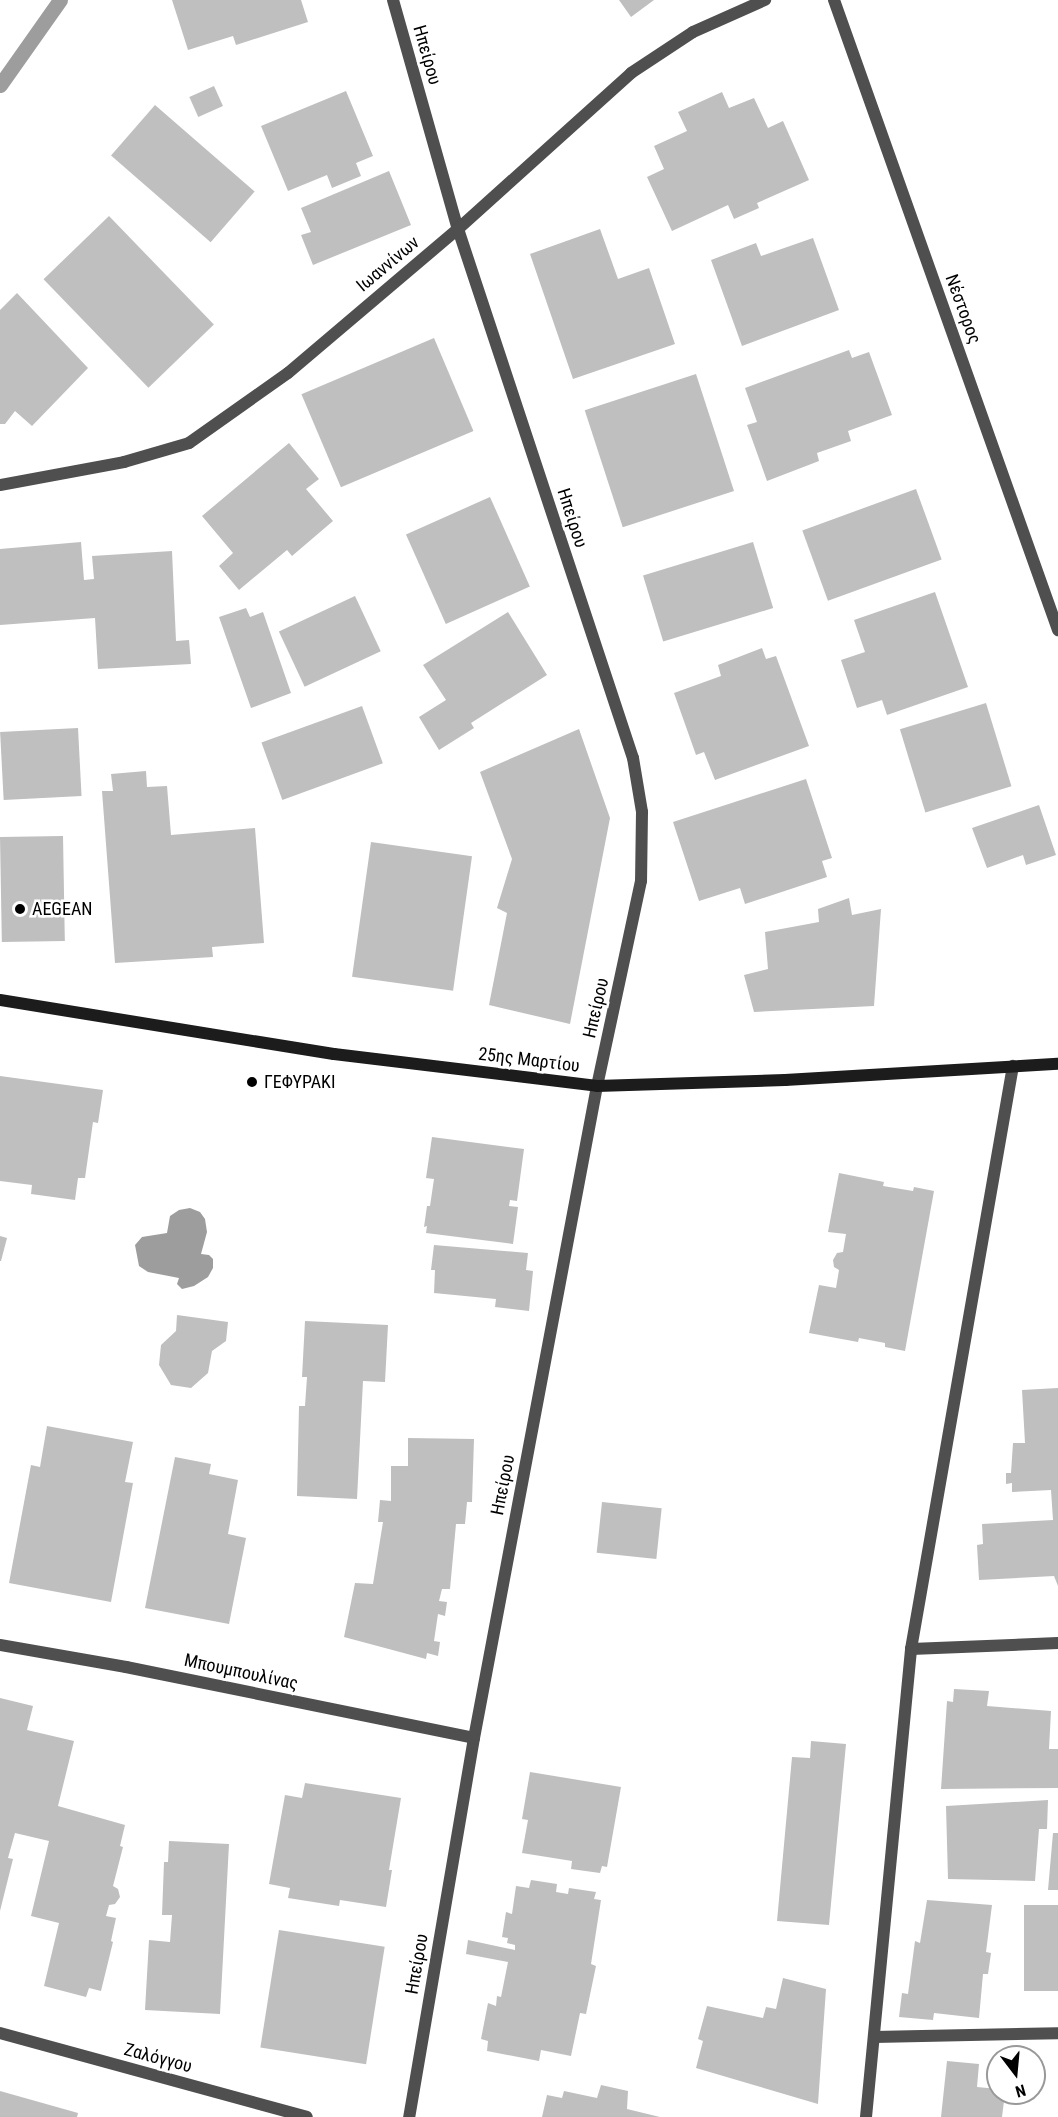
<!DOCTYPE html>
<html>
<head>
<meta charset="utf-8">
<style>
  body { margin:0 }
  #map { position:relative; width:1058px; height:2117px; overflow:hidden; background:#fff; font-family:"Roboto Condensed",sans-serif }
  div>[style] { position:absolute }
  .water>* { inset:0; background:#9d9d9d }
  .stream>* { height:15px; margin:-7.5px; padding:0 7.5px; transform-origin:7.5px; border-radius:7.5px; background:#9d9d9d }
  .building>* { inset:0; background:#bfbfbf; transform-origin:0 0 }
  .minor>* { height:12px; margin:-6px; padding:0 6px; transform-origin:6px; border-radius:6px; background:#4f4f4f }
  .secondary>* { height:12px; margin:-6px; padding:0 6px; transform-origin:6px; border-radius:6px; background:#1c1c1c }
  .dots>* { width:16px; height:16px; translate:-50% -50%; box-sizing:border-box; border:3px solid #fff; border-radius:50% }
  span { translate:-50% -50%; white-space:nowrap; text-align:center; line-height:1.15; -webkit-text-stroke:5px #fff; paint-order:stroke }
  .street-label { font-size:18px; color:#000 }
  .poi-label { font-size:18px; color:#000 }
  .left { translate:0 -50%; text-align:left }
  .north { position:absolute; left:986px; top:2045px; width:60px; height:60px; box-sizing:border-box; background:#fff; border:2px solid #999; border-radius:50%; rotate:164deg; font-size:16px; font-weight:700; line-height:24px; text-align:center; color:#000 }
  .north::after { content:''; display:block; margin:auto; width:21px; height:27px; background:#000; clip-path:polygon(50% 0,100% 100%,50% 72%,0 100%) }
</style>
</head>
<body>
<div id="map">
  <div class="water">
    <div style="clip-path:polygon(190px 1208px,200px 1212px,205px 1219px,207px 1232px,201px 1254px,209px 1255px,213px 1259px,213px 1268px,208px 1277px,194px 1286px,182px 1289px,177px 1284px,179px 1278px,148px 1272px,139px 1266px,135px 1245px,142px 1237px,167px 1233px,170px 1216px,179px 1210px)"></div>
  </div>
  <div class="stream">
    <div style="left:0;top:85px;width:104px;rotate:-54.8deg"></div>
  </div>
  <div class="building">
    <div style="clip-path:polygon(172px 0,301px 0,308px 22px,236px 45px,233px 36px,188px 50px)"></div>
    <div style="clip-path:polygon(619px 0,654px 0,631px 17px)"></div>
    <div style="left:214px;top:86px;width:22px;height:27px;rotate:66deg"></div>
    <div style="clip-path:polygon(346px 91px,373px 156px,356px 163px,361px 176px,332px 188px,327px 175px,288px 191px,261px 126px)"></div>
    <div style="clip-path:polygon(722px 92px,729px 108px,754px 98px,768px 128px,783px 121px,809px 180px,757px 203px,759px 208px,734px 219px,728px 205px,672px 231px,647px 177px,664px 169px,654px 146px,687px 131px,678px 112px)"></div>
    <div style="left:155px;top:105px;width:132px;height:67px;rotate:41deg"></div>
    <div style="clip-path:polygon(389px 171px,411px 225px,313px 265px,301px 235px,311px 232px,301px 208px)"></div>
    <div style="left:109px;top:216px;width:151px;height:91px;rotate:46deg"></div>
    <div style="clip-path:polygon(600px 229px,618px 279px,649px 268px,675px 344px,573px 379px,530px 254px)"></div>
    <div style="clip-path:polygon(813px 238px,839px 310px,742px 346px,711px 260px,756px 243px,761px 256px)"></div>
    <div style="clip-path:polygon(17px 293px,88px 368px,32px 426px,15px 411px,5px 424px,0 424px,0 310px)"></div>
    <div style="left:434px;top:338px;width:101px;height:144px;rotate:67deg"></div>
    <div style="clip-path:polygon(849px 350px,852px 358px,869px 352px,892px 415px,848px 431px,851px 441px,817px 453px,819px 461px,767px 481px,747px 425px,757px 422px,745px 388px)"></div>
    <div style="left:696px;top:374px;width:123px;height:117px;rotate:72deg"></div>
    <div style="clip-path:polygon(289px 443px,319px 479px,306px 489px,333px 521px,292px 556px,287px 550px,239px 590px,219px 566px,233px 553px,202px 516px)"></div>
    <div style="left:916px;top:489px;width:75px;height:121px;rotate:70deg"></div>
    <div style="left:490px;top:497px;width:98px;height:92px;rotate:66deg"></div>
    <div style="clip-path:polygon(81px 542px,84px 580px,94px 579px,92px 556px,172px 551px,176px 641px,189px 640px,191px 664px,98px 669px,95px 618px,0 625px,0 549px)"></div>
    <div style="left:753px;top:542px;width:69px;height:115px;rotate:73deg"></div>
    <div style="clip-path:polygon(935px 592px,968px 687px,887px 715px,882px 700px,857px 708px,841px 660px,865px 652px,854px 620px)"></div>
    <div style="left:355px;top:596px;width:61px;height:84px;rotate:65deg"></div>
    <div style="clip-path:polygon(246px 608px,250px 617px,263px 612px,291px 693px,251px 708px,219px 617px)"></div>
    <div style="clip-path:polygon(508px 612px,547px 675px,471px 723px,474px 728px,439px 750px,419px 717px,446px 700px,423px 665px)"></div>
    <div style="clip-path:polygon(762px 648px,766px 659px,776px 656px,809px 746px,715px 780px,704px 752px,696px 755px,674px 693px,721px 676px,718px 665px)"></div>
    <div style="left:986px;top:703px;width:87px;height:90px;rotate:73deg"></div>
    <div style="left:362px;top:706px;width:61px;height:107px;rotate:70deg"></div>
    <div style="left:78px;top:728px;width:68px;height:78px;rotate:87deg"></div>
    <div style="clip-path:polygon(579px 729px,610px 818px,570px 1024px,489px 1005px,507px 913px,497px 908px,512px 859px,480px 772px)"></div>
    <div style="clip-path:polygon(146px 771px,147px 787px,167px 786px,171px 835px,255px 828px,264px 943px,212px 947px,213px 957px,115px 963px,102px 791px,113px 791px,111px 774px)"></div>
    <div style="clip-path:polygon(806px 779px,832px 858px,822px 861px,827px 877px,745px 904px,740px 888px,699px 901px,673px 822px)"></div>
    <div style="clip-path:polygon(1039px 805px,1056px 855px,1026px 865px,1023px 855px,987px 868px,972px 828px)"></div>
    <div style="left:63px;top:836px;width:105px;height:63px;rotate:89deg"></div>
    <div style="left:371px;top:842px;width:102px;height:136px;rotate:8deg"></div>
    <div style="clip-path:polygon(849px 898px,852px 915px,881px 909px,874px 1006px,754px 1012px,744px 975px,768px 969px,765px 932px,819px 922px,818px 909px)"></div>
    <div style="clip-path:polygon(0 1076px,103px 1090px,98px 1123px,93px 1122px,85px 1178px,78px 1178px,75px 1200px,31px 1194px,32px 1185px,0 1181px)"></div>
    <div style="clip-path:polygon(432px 1137px,524px 1149px,517px 1201px,510px 1200px,509px 1206px,518px 1207px,513px 1244px,426px 1233px,427px 1226px,424px 1227px,427px 1206px,430px 1206px,434px 1179px,426px 1178px)"></div>
    <div style="clip-path:polygon(839px 1173px,884px 1182px,883px 1186px,913px 1191px,914px 1187px,934px 1191px,905px 1351px,885px 1347px,885px 1343px,859px 1338px,858px 1342px,809px 1333px,819px 1285px,836px 1288px,839px 1270px,834px 1267px,833px 1260px,837px 1253px,843px 1252px,846px 1234px,828px 1232px)"></div>
    <div style="clip-path:polygon(0 1236px,7px 1238px,1px 1261px,0 1261px)"></div>
    <div style="clip-path:polygon(434px 1245px,528px 1253px,526px 1270px,533px 1271px,529px 1311px,495px 1307px,496px 1299px,434px 1293px,435px 1270px,431px 1270px)"></div>
    <div style="clip-path:polygon(177px 1315px,228px 1322px,226px 1341px,212px 1351px,208px 1373px,191px 1388px,171px 1385px,159px 1365px,161px 1345px,176px 1331px)"></div>
    <div style="clip-path:polygon(305px 1321px,388px 1325px,385px 1382px,363px 1381px,357px 1499px,297px 1496px,299px 1406px,305px 1406px,307px 1377px,302px 1377px)"></div>
    <div style="clip-path:polygon(1058px 1388px,1058px 1586px,1054px 1576px,979px 1580px,977px 1545px,983px 1544px,982px 1524px,1053px 1520px,1051px 1490px,1012px 1492px,1012px 1483px,1006px 1484px,1006px 1473px,1011px 1473px,1013px 1443px,1025px 1443px,1022px 1390px)"></div>
    <div style="clip-path:polygon(47px 1426px,133px 1442px,125px 1482px,133px 1483px,111px 1602px,9px 1583px,31px 1465px,40px 1467px)"></div>
    <div style="clip-path:polygon(408px 1438px,474px 1439px,472px 1502px,467px 1502px,465px 1524px,456px 1524px,450px 1589px,442px 1589px,439px 1601px,447px 1602px,445px 1616px,438px 1614px,434px 1641px,440px 1642px,438px 1656px,427px 1653px,426px 1659px,344px 1637px,355px 1583px,373px 1584px,383px 1522px,378px 1522px,380px 1500px,391px 1501px,391px 1466px,408px 1466px)"></div>
    <div style="clip-path:polygon(175px 1457px,211px 1464px,209px 1474px,238px 1480px,228px 1534px,246px 1538px,229px 1624px,145px 1608px)"></div>
    <div style="left:602px;top:1502px;width:60px;height:51px;rotate:6deg"></div>
    <div style="clip-path:polygon(954px 1689px,989px 1691px,987px 1706px,1051px 1711px,1049px 1749px,1058px 1749px,1058px 1788px,941px 1789px,947px 1701px,953px 1702px)"></div>
    <div style="clip-path:polygon(0 1698px,33px 1706px,27px 1730px,74px 1741px,58px 1806px,125px 1825px,120px 1846px,123px 1847px,113px 1886px,118px 1889px,120px 1897px,115px 1904px,109px 1905px,106px 1916px,116px 1918px,111px 1941px,113px 1942px,101px 1991px,89px 1988px,86px 1997px,44px 1986px,59px 1923px,31px 1916px,49px 1841px,15px 1833px,8px 1858px,13px 1859px,0 1911px)"></div>
    <div style="clip-path:polygon(811px 1741px,846px 1744px,829px 1925px,777px 1921px,792px 1757px,810px 1758px)"></div>
    <div style="clip-path:polygon(530px 1772px,621px 1787px,607px 1867px,602px 1866px,600px 1873px,571px 1869px,572px 1861px,522px 1853px,528px 1820px,522px 1819px)"></div>
    <div style="clip-path:polygon(305px 1783px,401px 1798px,389px 1870px,392px 1870px,386px 1907px,340px 1900px,339px 1906px,288px 1898px,290px 1888px,269px 1884px,285px 1795px,302px 1798px)"></div>
    <div style="clip-path:polygon(1048px 1800px,1047px 1829px,1039px 1829px,1035px 1881px,948px 1879px,946px 1806px)"></div>
    <div style="clip-path:polygon(1053px 1833px,1058px 1833px,1058px 1890px,1048px 1890px)"></div>
    <div style="clip-path:polygon(169px 1841px,229px 1844px,220px 2014px,145px 2010px,149px 1940px,170px 1942px,172px 1915px,162px 1915px,164px 1862px,168px 1862px)"></div>
    <div style="clip-path:polygon(531px 1880px,557px 1884px,556px 1892px,568px 1894px,569px 1888px,596px 1892px,594px 1899px,601px 1900px,591px 1964px,596px 1966px,586px 2014px,580px 2013px,571px 2056px,541px 2050px,539px 2061px,487px 2051px,488px 2041px,481px 2039px,488px 2003px,496px 2006px,497px 1996px,501px 1997px,508px 1962px,466px 1954px,468px 1940px,515px 1950px,515px 1945px,507px 1943px,508px 1938px,502px 1937px,506px 1912px,512px 1914px,516px 1886px,529px 1888px)"></div>
    <div style="clip-path:polygon(927px 1900px,992px 1905px,986px 1952px,991px 1953px,988px 1974px,983px 1974px,979px 2018px,934px 2013px,933px 2020px,899px 2017px,902px 1993px,908px 1994px,915px 1941px,920px 1943px)"></div>
    <div style="left:1058px;top:1905px;width:86px;height:34px;rotate:90deg"></div>
    <div style="left:279px;top:1930px;width:107px;height:119px;rotate:9deg"></div>
    <div style="clip-path:polygon(783px 1978px,826px 1989px,818px 2104px,696px 2068px,703px 2041px,698px 2039px,707px 2006px,763px 2018px,766px 2007px,776px 2009px)"></div>
    <div style="clip-path:polygon(947px 2061px,979px 2064px,977px 2087px,998px 2089px,998px 2093px,1005px 2093px,1002px 2117px,941px 2117px)"></div>
    <div style="clip-path:polygon(601px 2085px,628px 2091px,627px 2109px,660px 2117px,542px 2117px,547px 2095px,562px 2098px,564px 2091px,597px 2098px)"></div>
    <div style="clip-path:polygon(0 2091px,78px 2113px,77px 2117px,0 2117px)"></div>
  </div>
  <div class="minor">
    <div style="left:393px;top:0;width:238px;rotate:74.2deg"></div>
    <div style="left:458px;top:229px;width:557px;rotate:71.7deg"></div>
    <div style="left:633px;top:758px;width:55px;rotate:80.5deg"></div>
    <div style="left:642px;top:812px;width:69px;rotate:90.8deg"></div>
    <div style="left:641px;top:881px;width:210px;rotate:102.1deg"></div>
    <div style="left:597px;top:1086px;width:664px;rotate:100.68deg"></div>
    <div style="left:474px;top:1738px;width:385px;rotate:99.7deg"></div>
    <div style="left:834px;top:0;width:669px;rotate:70.43deg"></div>
    <div style="left:0;top:485px;width:126px;rotate:-10.5deg"></div>
    <div style="left:124px;top:462px;width:68px;rotate:-16.3deg"></div>
    <div style="left:189px;top:443px;width:121px;rotate:-35.3deg"></div>
    <div style="left:288px;top:373px;width:223px;rotate:-40.3deg"></div>
    <div style="left:458px;top:229px;width:233px;rotate:-42deg"></div>
    <div style="left:631px;top:73px;width:74px;rotate:-33.5deg"></div>
    <div style="left:693px;top:32px;width:79px;rotate:-24deg"></div>
    <div style="left:0;top:1645px;width:128px;rotate:9.9deg"></div>
    <div style="left:126px;top:1667px;width:355px;rotate:11.5deg"></div>
    <div style="left:911px;top:1649px;width:147px;rotate:-2.3deg"></div>
    <div style="left:0;top:2033px;width:318px;rotate:15.3deg"></div>
    <div style="left:874px;top:2037px;width:184px;rotate:-1.2deg"></div>
    <div style="left:866px;top:2117px;width:470px;rotate:-84.5deg"></div>
    <div style="left:911px;top:1649px;width:592px;rotate:-80.08deg"></div>
  </div>
  <div class="secondary">
    <div style="left:0;top:1000px;width:338px;rotate:9.2deg"></div>
    <div style="left:334px;top:1054px;width:265px;rotate:6.9deg"></div>
    <div style="left:597px;top:1086px;width:188px;rotate:-1.8deg"></div>
    <div style="left:785px;top:1080px;width:273px;rotate:-3.4deg"></div>
  </div>
  <div class="dots">
    <div style="left:20px;top:909px;background:#000"></div>
    <div style="left:252px;top:1082px;background:#000"></div>
  </div>
  <div class="street-label">
    <span style="left:427px;top:55px;rotate:74deg">Ηπείρου</span>
    <span style="left:388px;top:264px;rotate:-40deg">Ιωαννίνων</span>
    <span style="left:963px;top:309px;rotate:70deg">Νέστορος</span>
    <span style="left:572px;top:518px;rotate:72deg">Ηπείρου</span>
    <span style="left:596px;top:1008px;rotate:-77deg">Ηπείρου</span>
    <span style="left:529px;top:1060px;rotate:7deg">25ης Μαρτίου</span>
    <span style="left:503px;top:1485px;rotate:-79deg">Ηπείρου</span>
    <span style="left:241px;top:1672px;rotate:12deg">Μπουμπουλίνας</span>
    <span style="left:417px;top:1964px;rotate:-80deg">Ηπείρου</span>
    <span style="left:158px;top:2058px;rotate:15deg">Ζαλόγγου</span>
  </div>
  <div class="poi-label">
    <span class="left" style="left:32px;top:909px">AEGEAN</span>
    <span class="left" style="left:264px;top:1082px">ΓΕΦΥΡΑΚΙ</span>
  </div>
  <div class="north">N</div>
</div>
</body>
</html>
